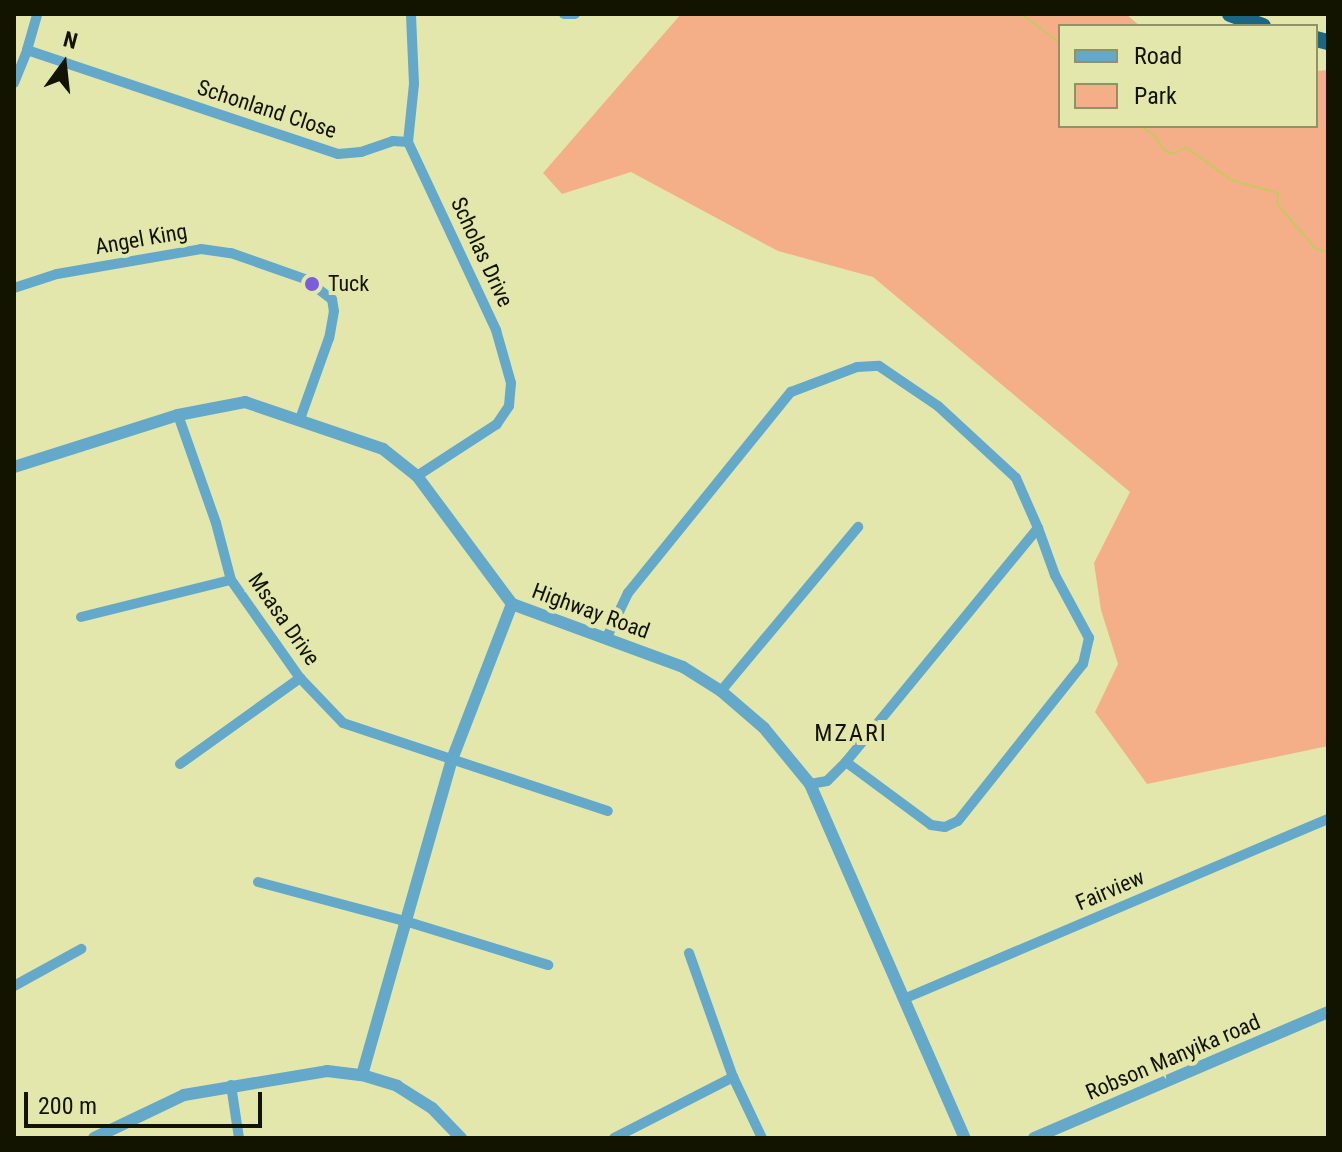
<!DOCTYPE html>
<html>
<head>
<meta charset="utf-8">
<style>
  body { margin:0 }
  #map { position:relative; width:1342px; height:1152px; overflow:hidden; background:#e4e7ab; font-family:"Roboto Condensed",sans-serif }
  div>[style] { position:absolute }
  .green>* { inset:0; background:#f5af88 }
  .stream>* { height:2px; margin:-1px; padding:0 1px; transform-origin:1px; border-radius:1px; background:#c6c95f }
  .minor>* { height:10px; margin:-5px; padding:0 5px; transform-origin:5px; border-radius:5px; background:#64a9ca }
  .tertiary>* { height:12px; margin:-6px; padding:0 6px; transform-origin:6px; border-radius:6px; background:#64a9ca }
  .trunk>* { height:16px; margin:-8px; padding:0 8px; transform-origin:8px; border-radius:8px; background:#196685 }
  .dots>* { width:22px; height:22px; translate:-50% -50%; box-sizing:border-box; border:4px solid #e4e7ab; border-radius:50% }
  span { translate:-50% -50%; white-space:nowrap; text-align:center; line-height:1.15; -webkit-text-stroke:8px #e4e7ab; paint-order:stroke }
  .street-label { font-size:22px; color:#131400 }
  .poi-label { font-size:22px; color:#131400 }
  .left { translate:0 -50%; text-align:left }
  .neighbourhood-label { font-size:24px; color:#131400; letter-spacing:2px }
  .frame { position:absolute; inset:0; border:16px solid #131400; pointer-events:none }
  .legend { position:absolute; left:1058px; top:24px; width:260px; height:104px; box-sizing:border-box; background:#e4e7ab; border:2px solid #909367; margin:0; padding:10px 14px; list-style:none; font-size:24px; color:#131400 }
  .legend li { display:flex; align-items:center; gap:16px; height:40px }
  .legend b { width:40px; border:2px solid #909367 }
  .north { position:absolute; left:24px; top:24px; width:80px; height:80px; -webkit-text-stroke:6px #e4e7ab; paint-order:stroke; rotate:15deg; font-size:22px; font-weight:700; line-height:32px; text-align:center; color:#131400 }
  .north::after { content:''; display:block; margin:auto; width:28px; height:36px; background:#131400; clip-path:polygon(50% 0,100% 100%,50% 72%,0 100%) }
  .scale { position:absolute; left:24px; top:1092px; width:238px; height:36px; box-sizing:border-box; border:4px solid #131400; border-top:0; padding-left:10px; font-size:24px; line-height:28px; white-space:nowrap; color:#131400; -webkit-text-stroke:6px #e4e7ab; paint-order:stroke }
</style>
</head>
<body>
<div id="map">
  <div class="green">
    <div style="clip-path:polygon(681px 14px,1126px 14px,1140px 26px,1060px 26px,1060px 126px,1316px 126px,1316px 71px,1328px 70px,1328px 746px,1147px 784px,1095px 712px,1118px 664px,1101px 610px,1094px 563px,1130px 492px,873px 277px,778px 251px,631px 172px,562px 194px,543px 173px)"></div>
  </div>
  <div class="stream">
    <div style="left:1021px;top:14px;width:49px;rotate:36.6deg"></div>
    <div style="left:1141px;top:126px;width:17px;rotate:36deg"></div>
    <div style="left:1155px;top:136px;width:17px;rotate:57deg"></div>
    <div style="left:1164px;top:150px;width:11px;rotate:22deg"></div>
    <div style="left:1174px;top:154px;width:14px;rotate:-30deg"></div>
    <div style="left:1186px;top:147px;width:56px;rotate:36.3deg"></div>
    <div style="left:1231px;top:180px;width:49px;rotate:15.5deg"></div>
    <div style="left:1278px;top:193px;width:11px;rotate:95deg"></div>
    <div style="left:1277px;top:204px;width:60px;rotate:49.1deg"></div>
    <div style="left:1316px;top:249px;width:12px;rotate:14deg"></div>
  </div>
  <div class="minor">
    <div style="left:564px;top:14px;width:11px"></div>
    <div style="left:27px;top:50px;width:37px;rotate:-74deg"></div>
    <div style="left:14px;top:83px;width:35px;rotate:-68deg"></div>
    <div style="left:27px;top:50px;width:328px;rotate:18.5deg"></div>
    <div style="left:338px;top:154px;width:23px;rotate:-5deg"></div>
    <div style="left:361px;top:152px;width:34px;rotate:-19deg"></div>
    <div style="left:393px;top:141px;width:15px;rotate:4deg"></div>
    <div style="left:408px;top:142px;width:58px;rotate:-84.1deg"></div>
    <div style="left:414px;top:84px;width:70px;rotate:-92.5deg"></div>
    <div style="left:408px;top:142px;width:208px;rotate:64.9deg"></div>
    <div style="left:496px;top:330px;width:55px;rotate:74.2deg"></div>
    <div style="left:511px;top:383px;width:23px;rotate:95deg"></div>
    <div style="left:509px;top:406px;width:22px;rotate:124deg"></div>
    <div style="left:497px;top:424px;width:95px;rotate:147deg"></div>
    <div style="left:14px;top:288px;width:45px;rotate:-18deg"></div>
    <div style="left:57px;top:274px;width:146px;rotate:-9.8deg"></div>
    <div style="left:201px;top:249px;width:30px;rotate:8deg"></div>
    <div style="left:231px;top:253px;width:78px;rotate:19.4deg"></div>
    <div style="left:305px;top:279px;width:34px;rotate:37deg"></div>
    <div style="left:332px;top:299px;width:12px;rotate:81deg"></div>
    <div style="left:334px;top:311px;width:27px;rotate:100deg"></div>
    <div style="left:329px;top:338px;width:86px;rotate:109.7deg"></div>
    <div style="left:178px;top:415px;width:114px;rotate:70.6deg"></div>
    <div style="left:216px;top:523px;width:59px;rotate:75.3deg"></div>
    <div style="left:231px;top:580px;width:120px;rotate:54.9deg"></div>
    <div style="left:300px;top:678px;width:62px;rotate:46.3deg"></div>
    <div style="left:343px;top:723px;width:279px;rotate:18.4deg"></div>
    <div style="left:81px;top:617px;width:154px;rotate:-13.9deg"></div>
    <div style="left:607px;top:637px;width:49px;rotate:-64.5deg"></div>
    <div style="left:628px;top:593px;width:259px;rotate:-51deg"></div>
    <div style="left:791px;top:392px;width:71px;rotate:-20.7deg"></div>
    <div style="left:857px;top:367px;width:22px;rotate:-3deg"></div>
    <div style="left:879px;top:366px;width:71px;rotate:34.1deg"></div>
    <div style="left:938px;top:406px;width:106px;rotate:42.7deg"></div>
    <div style="left:1016px;top:478px;width:55px;rotate:66.3deg"></div>
    <div style="left:1038px;top:528px;width:303px;rotate:129.4deg"></div>
    <div style="left:846px;top:762px;width:27px;rotate:135deg"></div>
    <div style="left:827px;top:781px;width:17px;rotate:170deg"></div>
    <div style="left:721px;top:691px;width:214px;rotate:-50.1deg"></div>
    <div style="left:846px;top:762px;width:106px;rotate:36.5deg"></div>
    <div style="left:931px;top:825px;width:14px;rotate:8deg"></div>
    <div style="left:945px;top:827px;width:14px;rotate:-25deg"></div>
    <div style="left:958px;top:821px;width:201px;rotate:-51.5deg"></div>
    <div style="left:1083px;top:664px;width:27px;rotate:-77deg"></div>
    <div style="left:1089px;top:638px;width:72px;rotate:-118.4deg"></div>
    <div style="left:1055px;top:575px;width:50px;rotate:-109.9deg"></div>
    <div style="left:180px;top:764px;width:148px;rotate:-35.6deg"></div>
    <div style="left:258px;top:882px;width:152px;rotate:14.9deg"></div>
    <div style="left:405px;top:921px;width:150px;rotate:17.1deg"></div>
    <div style="left:689px;top:953px;width:132px;rotate:70.5deg"></div>
    <div style="left:733px;top:1077px;width:68px;rotate:64.6deg"></div>
    <div style="left:14px;top:986px;width:77px;rotate:-28.9deg"></div>
    <div style="left:906px;top:998px;width:458px;rotate:-23deg"></div>
    <div style="left:231px;top:1085px;width:54px;rotate:81.4deg"></div>
    <div style="left:614px;top:1138px;width:134px;rotate:-27.1deg"></div>
  </div>
  <div class="tertiary">
    <div style="left:14px;top:467px;width:172px;rotate:-17.6deg"></div>
    <div style="left:178px;top:415px;width:68px;rotate:-11deg"></div>
    <div style="left:245px;top:402px;width:146px;rotate:18.8deg"></div>
    <div style="left:383px;top:449px;width:43px;rotate:38.5deg"></div>
    <div style="left:417px;top:476px;width:159px;rotate:53.4deg"></div>
    <div style="left:512px;top:604px;width:182px;rotate:20.2deg"></div>
    <div style="left:683px;top:667px;width:45px;rotate:32.3deg"></div>
    <div style="left:721px;top:691px;width:57px;rotate:40.7deg"></div>
    <div style="left:764px;top:728px;width:72px;rotate:50.6deg"></div>
    <div style="left:810px;top:784px;width:386px;rotate:66.4deg"></div>
    <div style="left:362px;top:1075px;width:325px;rotate:-74.1deg"></div>
    <div style="left:451px;top:762px;width:169px;rotate:-68.9deg"></div>
    <div style="left:94px;top:1138px;width:100px;rotate:-25.5deg"></div>
    <div style="left:184px;top:1095px;width:145px;rotate:-9.5deg"></div>
    <div style="left:327px;top:1071px;width:35px;rotate:7deg"></div>
    <div style="left:362px;top:1075px;width:37px;rotate:17deg"></div>
    <div style="left:397px;top:1086px;width:41px;rotate:32.2deg"></div>
    <div style="left:432px;top:1108px;width:42px;rotate:46deg"></div>
    <div style="left:1034px;top:1138px;width:320px;rotate:-23.2deg"></div>
  </div>
  <div class="trunk">
    <div style="left:1230px;top:14px;width:35px;rotate:20deg"></div>
    <div style="left:1316px;top:39px;width:12px;rotate:14deg"></div>
  </div>
  <div class="dots">
    <div style="left:312px;top:284px;background:#7a5dd8"></div>
  </div>
  <div class="street-label">
    <span style="left:267px;top:109px;rotate:18deg">Schonland Close</span>
    <span style="left:141px;top:239px;rotate:-10deg">Angel King</span>
    <span style="left:482px;top:252px;rotate:65deg">Scholas Drive</span>
    <span style="left:591px;top:611px;rotate:20deg">Highway Road</span>
    <span style="left:284px;top:619px;rotate:55deg">Msasa Drive</span>
    <span style="left:1110px;top:890px;rotate:-23deg">Fairview</span>
    <span style="left:1173px;top:1057px;rotate:-23deg">Robson Manyika road</span>
  </div>
  <div class="poi-label">
    <span class="left" style="left:328px;top:284px">Tuck</span>
  </div>
  <div class="neighbourhood-label">
    <span style="left:851px;top:734px">MZARI</span>
  </div>
  <div class="frame"></div>
  <ul class="legend">
  <li><b style="height:10px;background:#64a9ca"></b>Road</li>
  <li><b style="height:22px;background:#f5af88"></b>Park</li>
  </ul>
  <div class="north">N</div>
  <div class="scale">200 m</div>
</div>
</body>
</html>
